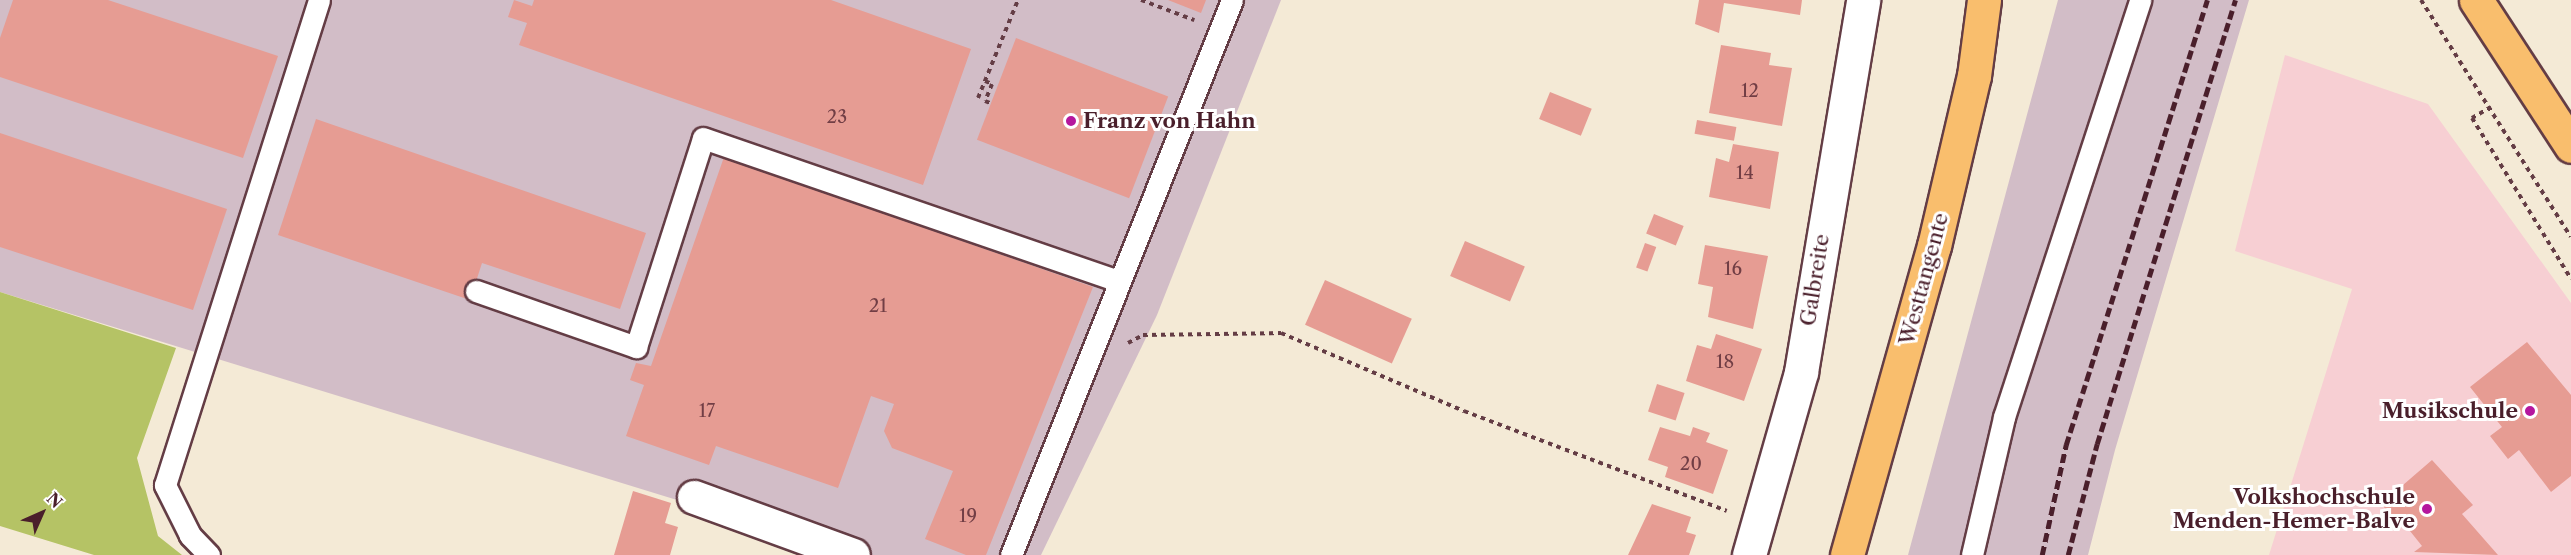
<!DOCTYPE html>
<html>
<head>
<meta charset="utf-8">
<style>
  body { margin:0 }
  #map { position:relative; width:2571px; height:555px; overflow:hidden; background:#f4ead6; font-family:"Libre Caslon Text",serif }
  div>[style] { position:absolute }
  .built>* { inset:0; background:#f7cfd3 }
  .industrial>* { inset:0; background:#d2bdc7 }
  .green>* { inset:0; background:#b5c365 }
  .building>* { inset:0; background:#e69c93; transform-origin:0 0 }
  .path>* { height:4px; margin-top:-2px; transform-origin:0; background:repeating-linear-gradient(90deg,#643d45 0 4.5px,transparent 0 9px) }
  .roads { filter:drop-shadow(2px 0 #643d45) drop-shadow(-2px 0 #643d45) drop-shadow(0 2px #643d45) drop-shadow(0 -2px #643d45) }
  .service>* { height:21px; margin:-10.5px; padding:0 10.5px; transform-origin:10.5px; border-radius:10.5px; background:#fff }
  .minor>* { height:33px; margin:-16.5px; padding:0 16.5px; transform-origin:16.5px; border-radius:16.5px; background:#fff }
  .primary>* { height:33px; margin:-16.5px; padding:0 16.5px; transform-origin:16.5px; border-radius:16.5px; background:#f9be6d }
  .rail>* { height:4.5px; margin-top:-2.25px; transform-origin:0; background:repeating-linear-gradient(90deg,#4a1f2b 0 9px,transparent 0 13.5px) }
  .dots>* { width:16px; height:16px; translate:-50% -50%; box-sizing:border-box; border:3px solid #fff; border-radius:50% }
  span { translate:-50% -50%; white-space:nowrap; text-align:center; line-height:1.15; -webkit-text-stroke:6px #fff; paint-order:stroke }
  .number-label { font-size:18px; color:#713e45 }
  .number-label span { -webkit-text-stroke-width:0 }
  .poi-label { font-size:21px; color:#4a1f2b; font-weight:700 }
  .left { translate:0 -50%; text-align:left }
  .right { translate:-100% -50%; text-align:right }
  .street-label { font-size:21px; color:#4a1f2b }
  .north { position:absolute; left:12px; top:483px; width:60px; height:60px; -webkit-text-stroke:4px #fff; paint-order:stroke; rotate:45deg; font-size:16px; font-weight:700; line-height:24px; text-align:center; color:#4a1f2b }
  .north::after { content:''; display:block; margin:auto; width:21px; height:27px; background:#4a1f2b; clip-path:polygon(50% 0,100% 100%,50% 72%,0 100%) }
</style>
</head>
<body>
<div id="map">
  <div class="built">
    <div style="clip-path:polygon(2285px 55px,2428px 104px,2571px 303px,2571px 555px,2269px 555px,2352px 289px,2235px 251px)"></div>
  </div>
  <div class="industrial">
    <div style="clip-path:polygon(0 0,1281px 0,1157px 315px,1041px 555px,856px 555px,0 292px)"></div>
    <div style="clip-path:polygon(2058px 0,2249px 0,2115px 450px,2088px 555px,1908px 555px)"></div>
  </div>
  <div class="green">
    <div style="clip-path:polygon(0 292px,176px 348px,137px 458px,158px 536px,182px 555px,94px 555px,0 526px)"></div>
  </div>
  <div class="building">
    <div style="clip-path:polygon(13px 0,108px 0,278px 56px,243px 158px,0 77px,0 38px)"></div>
    <div style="clip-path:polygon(514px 0,532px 6px,534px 0,831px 0,971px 49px,923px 185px,519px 45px,527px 23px,508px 17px)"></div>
    <div style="clip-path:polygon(1168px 0,1206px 0,1201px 13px)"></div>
    <div style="clip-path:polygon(1699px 0,1802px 0,1800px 15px,1724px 3px,1719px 33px,1695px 24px)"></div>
    <div style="left:1016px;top:38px;width:163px;height:109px;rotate:21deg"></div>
    <div style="clip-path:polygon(1721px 45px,1771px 53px,1769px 65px,1792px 68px,1782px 126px,1709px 113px)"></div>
    <div style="left:1550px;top:92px;width:45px;height:29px;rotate:22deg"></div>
    <div style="clip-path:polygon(316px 119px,646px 233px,620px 309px,482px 263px,470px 300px,278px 235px)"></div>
    <div style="left:1697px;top:120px;width:40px;height:14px;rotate:10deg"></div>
    <div style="clip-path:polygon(0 133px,227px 209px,193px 310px,0 247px)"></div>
    <div style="clip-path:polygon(1733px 144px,1779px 152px,1770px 209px,1709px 197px,1716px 158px,1729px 162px)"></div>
    <div style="clip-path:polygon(724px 157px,1093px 287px,986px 555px,966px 555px,925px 539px,953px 471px,892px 448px,884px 431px,894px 404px,871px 396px,838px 488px,716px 446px,709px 465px,626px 436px,644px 385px,630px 380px,636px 363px,651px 366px)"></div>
    <div style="left:1654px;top:214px;width:32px;height:21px;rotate:22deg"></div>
    <div style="left:1465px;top:241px;width:65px;height:38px;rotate:23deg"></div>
    <div style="left:1645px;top:243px;width:12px;height:26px;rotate:20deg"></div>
    <div style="clip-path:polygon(1705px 245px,1768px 256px,1753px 329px,1708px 317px,1713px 287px,1698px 284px)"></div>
    <div style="left:1325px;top:280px;width:95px;height:49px;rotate:24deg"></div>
    <div style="clip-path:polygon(1716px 334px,1762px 349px,1744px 401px,1686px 381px,1697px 345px,1711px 349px)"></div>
    <div style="clip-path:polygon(2527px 342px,2571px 395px,2571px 476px,2551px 492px,2519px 450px,2508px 459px,2490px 436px,2502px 427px,2470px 387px)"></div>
    <div style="left:1657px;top:384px;width:29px;height:29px;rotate:18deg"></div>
    <div style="clip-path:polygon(1660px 427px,1690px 436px,1693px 427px,1710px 433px,1706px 442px,1728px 450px,1713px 494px,1665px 477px,1668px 467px,1648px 460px)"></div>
    <div style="clip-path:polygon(2432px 460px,2473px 505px,2462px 514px,2498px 555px,2414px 552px,2422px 546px,2398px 516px,2394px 518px,2381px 504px)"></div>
    <div style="clip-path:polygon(633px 491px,671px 503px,665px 523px,678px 527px,670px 555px,614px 555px)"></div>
    <div style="clip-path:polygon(1652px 504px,1691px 517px,1686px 532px,1696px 535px,1689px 555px,1628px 555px)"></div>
  </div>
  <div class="path">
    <div style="left:1141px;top:0;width:57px;rotate:20.7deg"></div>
    <div style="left:2421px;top:0;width:280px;rotate:57.7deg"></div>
    <div style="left:985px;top:81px;width:8px;rotate:23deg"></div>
    <div style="left:992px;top:84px;width:18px;rotate:112deg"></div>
    <div style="left:985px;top:101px;width:5px;rotate:22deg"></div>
    <div style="left:978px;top:98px;width:106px;rotate:-67.8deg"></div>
    <div style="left:2491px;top:107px;width:22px;rotate:150deg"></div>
    <div style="left:2472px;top:118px;width:189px;rotate:58.4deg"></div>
    <div style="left:1128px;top:343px;width:17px;rotate:-28deg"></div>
    <div style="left:1143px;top:335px;width:138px;rotate:-0.8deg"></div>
    <div style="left:1281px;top:333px;width:199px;rotate:23.1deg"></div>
    <div style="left:1464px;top:411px;width:281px;rotate:20.8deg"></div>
  </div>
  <div class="roads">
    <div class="service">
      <div style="left:476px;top:291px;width:170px;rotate:19.3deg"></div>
      <div style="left:636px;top:347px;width:219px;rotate:-72.2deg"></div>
      <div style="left:703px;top:138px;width:440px;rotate:19deg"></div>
      <div style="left:209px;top:555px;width:28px;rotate:-134deg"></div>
      <div style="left:190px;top:535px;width:56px;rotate:-116.6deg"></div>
      <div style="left:165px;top:485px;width:509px;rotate:-72.38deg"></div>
      <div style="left:1011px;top:555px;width:597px;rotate:-68.29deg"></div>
      <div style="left:1972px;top:555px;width:142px;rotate:-76.9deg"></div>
      <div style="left:2004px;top:417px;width:439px;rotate:-71.9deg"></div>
    </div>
    <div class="minor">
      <div style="left:694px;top:497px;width:169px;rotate:20deg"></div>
      <div style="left:1749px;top:555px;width:190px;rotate:-74.1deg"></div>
      <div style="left:1801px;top:372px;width:377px;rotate:-80.5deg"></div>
    </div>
    <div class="primary">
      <div style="left:2476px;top:0;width:174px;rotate:56.9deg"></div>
      <div style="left:1847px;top:555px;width:321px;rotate:-74.3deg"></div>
      <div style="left:1934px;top:246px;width:175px;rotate:-76.8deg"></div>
      <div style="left:1974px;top:76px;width:77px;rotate:-82.5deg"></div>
    </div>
  </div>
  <div class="rail">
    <div style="left:2042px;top:555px;width:113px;rotate:-77.7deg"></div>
    <div style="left:2066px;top:445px;width:467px;rotate:-72.4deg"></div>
    <div style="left:2068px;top:555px;width:115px;rotate:-75.4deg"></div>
    <div style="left:2097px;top:444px;width:465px;rotate:-72.7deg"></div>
  </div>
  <div class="dots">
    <div style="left:1071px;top:121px;background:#b5179e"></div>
    <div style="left:2530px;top:411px;background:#b5179e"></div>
    <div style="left:2427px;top:509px;background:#b5179e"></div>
  </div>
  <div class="number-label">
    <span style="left:1750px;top:91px">12</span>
    <span style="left:837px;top:117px">23</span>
    <span style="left:1745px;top:173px">14</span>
    <span style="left:1733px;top:269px">16</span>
    <span style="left:878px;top:306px">21</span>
    <span style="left:1725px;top:362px">18</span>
    <span style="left:707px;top:411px">17</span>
    <span style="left:1691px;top:464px">20</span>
    <span style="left:968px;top:516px">19</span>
  </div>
  <div class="poi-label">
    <span class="left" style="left:1083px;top:121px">Franz von Hahn</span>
    <span class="right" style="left:2518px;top:411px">Musikschule</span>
    <span class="right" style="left:2415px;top:509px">Volkshochschule<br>Menden-Hemer-Balve</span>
  </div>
  <div class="street-label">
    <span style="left:1924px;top:279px;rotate:-75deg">Westtangente</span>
    <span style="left:1815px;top:280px;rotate:-81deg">Galbreite</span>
  </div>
  <div class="north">N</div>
</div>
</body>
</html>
